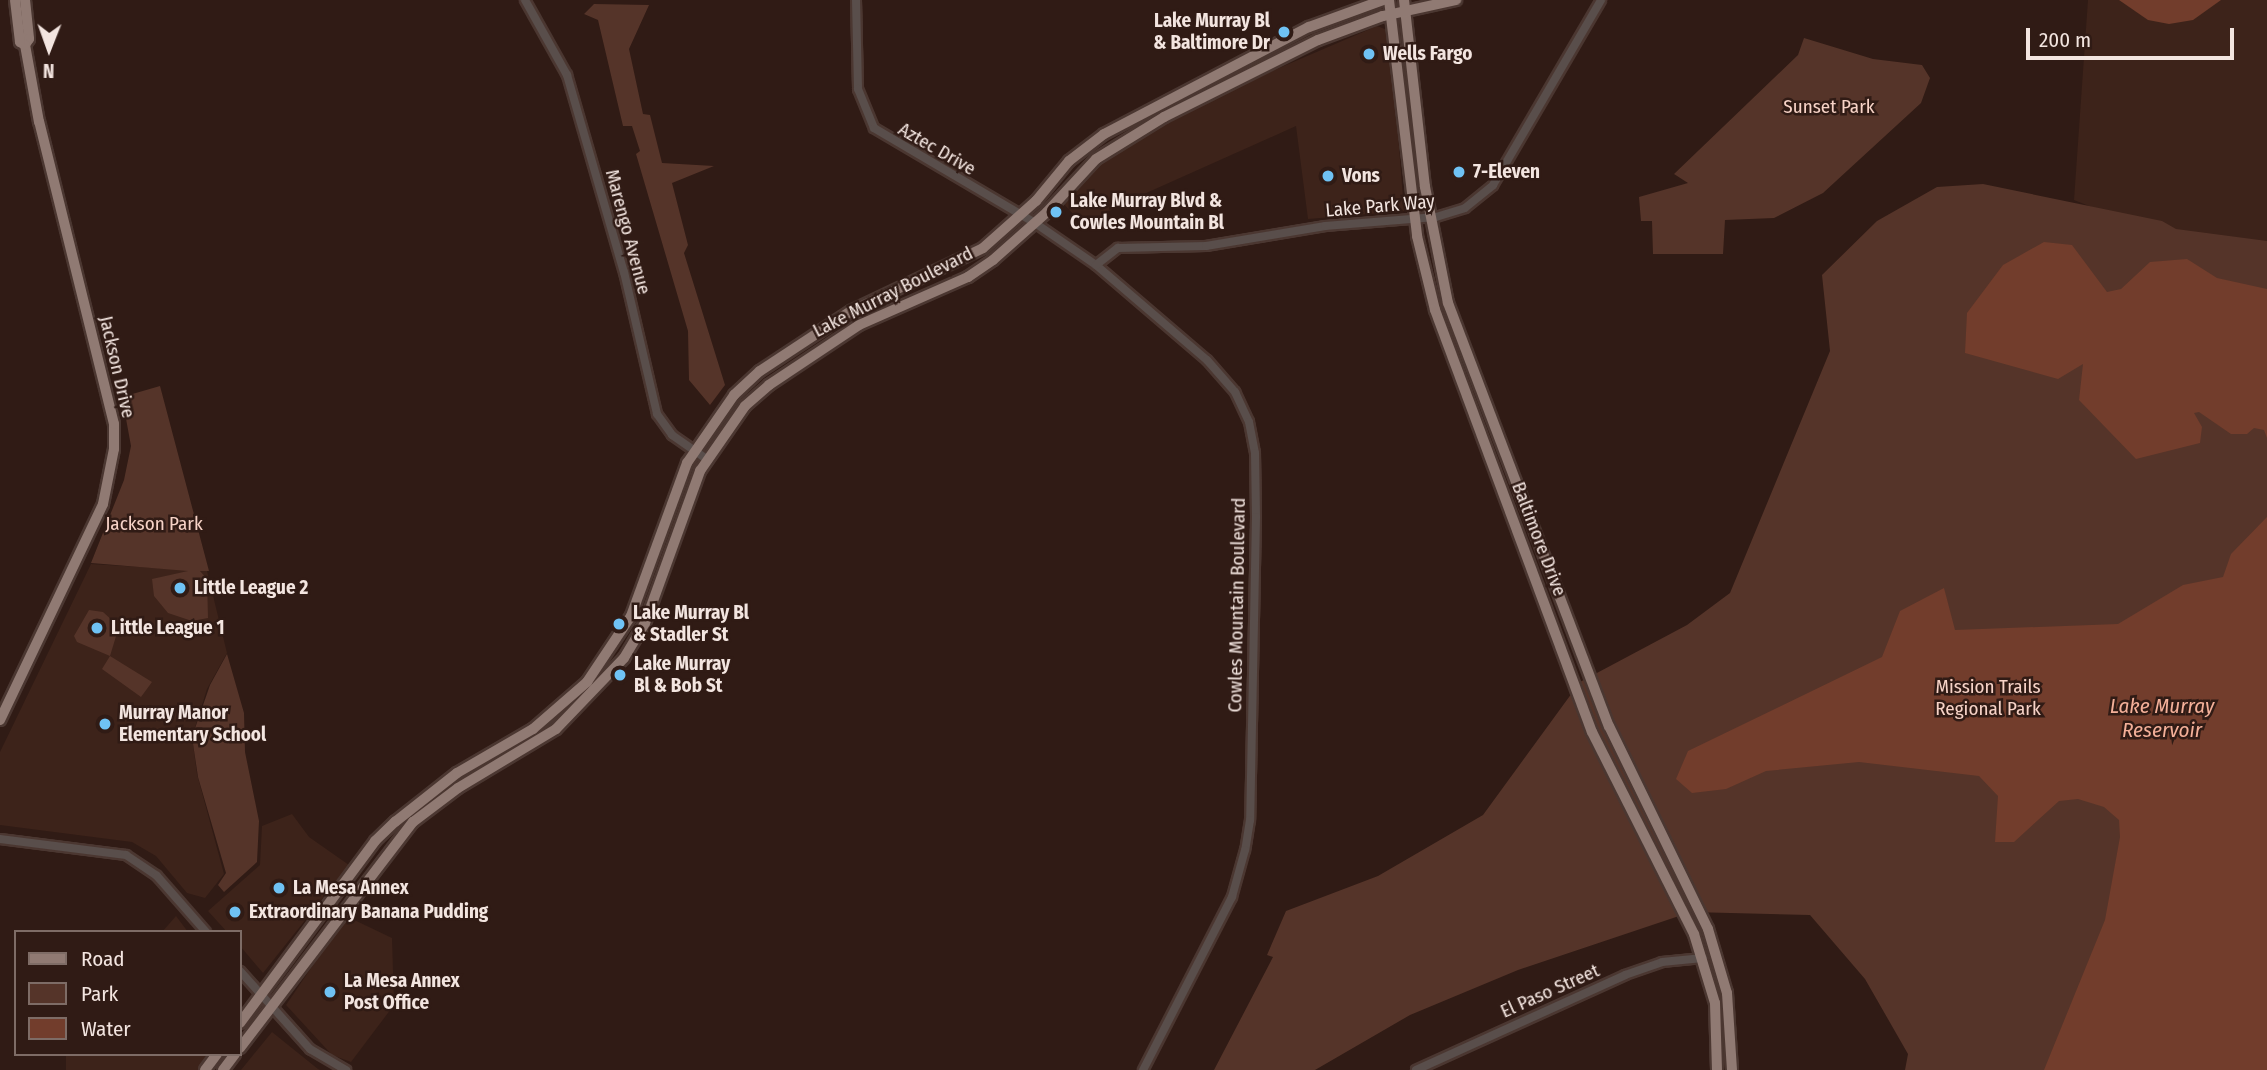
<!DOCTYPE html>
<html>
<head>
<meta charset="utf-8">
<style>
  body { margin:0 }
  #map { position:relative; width:2267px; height:1070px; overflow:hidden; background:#301b15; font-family:"Fira Sans Condensed",sans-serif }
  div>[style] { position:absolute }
  .built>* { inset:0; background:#3d231a; transform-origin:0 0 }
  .green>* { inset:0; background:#553429 }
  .water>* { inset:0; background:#723d2c }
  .roads { filter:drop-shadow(2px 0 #4b3731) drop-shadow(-2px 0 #4b3731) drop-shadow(0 2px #4b3731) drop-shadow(0 -2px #4b3731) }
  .minor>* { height:8px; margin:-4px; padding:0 4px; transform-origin:4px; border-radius:4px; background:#594e4b }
  .major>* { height:10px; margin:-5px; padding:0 5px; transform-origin:5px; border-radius:5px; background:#907a73 }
  .dots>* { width:19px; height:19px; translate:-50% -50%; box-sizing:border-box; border:4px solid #301b15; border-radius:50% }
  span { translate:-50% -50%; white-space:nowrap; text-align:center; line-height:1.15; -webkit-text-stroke:5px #301b15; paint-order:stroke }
  .poi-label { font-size:19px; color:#f3e5e0; font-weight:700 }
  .right { translate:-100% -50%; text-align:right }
  .left { translate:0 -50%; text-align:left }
  .park-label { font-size:19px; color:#f7d3c7 }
  .street-label { font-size:19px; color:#f3e5e0 }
  .water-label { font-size:21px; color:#f4b099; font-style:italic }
  .legend { position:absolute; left:14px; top:930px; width:228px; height:126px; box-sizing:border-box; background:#301b15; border:2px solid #7e6c66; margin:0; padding:9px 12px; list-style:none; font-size:21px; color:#f3e5e0 }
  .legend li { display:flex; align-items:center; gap:14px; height:35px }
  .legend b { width:35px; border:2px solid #7e6c66 }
  .north { position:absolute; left:14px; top:14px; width:70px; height:70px; -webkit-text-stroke:5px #301b15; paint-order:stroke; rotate:181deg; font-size:19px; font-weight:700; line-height:28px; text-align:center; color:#f3e5e0 }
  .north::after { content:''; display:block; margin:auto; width:24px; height:32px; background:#f3e5e0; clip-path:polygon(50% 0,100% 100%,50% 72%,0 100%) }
  .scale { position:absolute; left:2026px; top:28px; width:208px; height:32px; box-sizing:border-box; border:4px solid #f3e5e0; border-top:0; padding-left:9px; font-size:21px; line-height:24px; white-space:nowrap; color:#f3e5e0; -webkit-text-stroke:5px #301b15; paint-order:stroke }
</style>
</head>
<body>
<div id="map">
  <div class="built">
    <div style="clip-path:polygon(2088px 0,2267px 0,2267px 243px,2172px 239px,2074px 200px)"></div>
    <div style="clip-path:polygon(1377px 26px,1390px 31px,1404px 211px,1308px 219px,1296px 126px,1115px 207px,1086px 228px,1062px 202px,1101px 161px,1150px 131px,1256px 78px)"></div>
    <div style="clip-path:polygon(91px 564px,207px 571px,227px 653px,207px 689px,192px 737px,197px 774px,224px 874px,205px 898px,187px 893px,156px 856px,132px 842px,0 825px,0 752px)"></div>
    <div style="clip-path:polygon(292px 814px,309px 837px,349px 865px,263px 973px,240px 946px,240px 932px,227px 932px,208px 911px,260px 865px,262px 826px)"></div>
    <div style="clip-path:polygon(176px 916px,188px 932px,162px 932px)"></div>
    <div style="clip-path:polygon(346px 916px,392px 938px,394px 1005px,351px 1062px,332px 1055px,286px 1005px)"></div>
    <div style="clip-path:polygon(272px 1032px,318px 1069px,320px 1070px,241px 1070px)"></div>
    <div style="left:66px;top:1054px;width:141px;height:16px"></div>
  </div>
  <div class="green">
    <div style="clip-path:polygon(594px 4px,649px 5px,629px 49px,643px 114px,650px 115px,662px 163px,714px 166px,672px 183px,688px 245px,684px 253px,725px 385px,710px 405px,689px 380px,688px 331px,636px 154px,640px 151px,632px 126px,623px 126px,598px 20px,584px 14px)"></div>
    <div style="clip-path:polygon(1804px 38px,1873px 59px,1922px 65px,1930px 78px,1921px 103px,1823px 193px,1774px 218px,1725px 220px,1723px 254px,1653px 254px,1652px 221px,1641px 221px,1639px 197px,1688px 183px,1674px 174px,1798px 55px)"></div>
    <div style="clip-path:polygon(1983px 184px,2162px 221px,2176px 229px,2267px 241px,2267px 1070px,1905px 1070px,1908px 1054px,1865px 979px,1810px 915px,1691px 912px,1518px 970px,1410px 1015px,1315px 1070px,1214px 1070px,1273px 957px,1267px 955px,1286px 911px,1378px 876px,1483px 815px,1580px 682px,1687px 625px,1730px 593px,1830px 351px,1822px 275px,1877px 221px,1937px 187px)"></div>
    <div style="clip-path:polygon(160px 386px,209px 571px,200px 571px,207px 579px,208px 618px,192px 621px,168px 613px,154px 596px,152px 579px,188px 571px,91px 563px,124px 480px,131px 446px,122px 397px)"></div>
    <div style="clip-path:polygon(89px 610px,103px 612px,114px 622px,117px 633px,110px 656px,152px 682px,141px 697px,102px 669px,110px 656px,77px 642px,74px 636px)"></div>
    <div style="clip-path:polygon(227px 654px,244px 713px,245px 752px,259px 821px,257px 862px,224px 892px,218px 885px,226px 873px,198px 777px,192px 737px,210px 685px)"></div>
  </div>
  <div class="water">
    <div style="clip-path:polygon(2119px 0,2221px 0,2193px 20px,2169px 24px,2148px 20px)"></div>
    <div style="clip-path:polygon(2044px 242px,2072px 245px,2107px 292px,2121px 289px,2150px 262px,2187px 259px,2217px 278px,2267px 289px,2267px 438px,2264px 430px,2254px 428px,2247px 434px,2231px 434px,2199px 412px,2194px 413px,2202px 427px,2200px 443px,2136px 459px,2079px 400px,2083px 364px,2058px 379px,1965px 353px,1967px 313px,2003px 265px)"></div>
    <div style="clip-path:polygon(2267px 517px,2267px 1070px,2044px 1070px,2105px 920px,2120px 837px,2119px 820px,2104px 807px,2078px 799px,2059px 801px,2014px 842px,1995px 842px,1998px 796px,1979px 776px,1859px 762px,1766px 771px,1726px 789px,1692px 793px,1676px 779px,1688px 751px,1882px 657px,1900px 611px,1944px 588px,1955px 630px,2118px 624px,2183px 585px,2223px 577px,2231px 554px)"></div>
  </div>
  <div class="roads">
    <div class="minor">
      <div style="left:525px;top:0;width:86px;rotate:60.8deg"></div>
      <div style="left:567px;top:75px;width:205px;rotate:73.9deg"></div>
      <div style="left:624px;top:272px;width:146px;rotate:76.9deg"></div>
      <div style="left:657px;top:414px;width:26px;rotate:54deg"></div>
      <div style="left:672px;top:435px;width:44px;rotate:34.8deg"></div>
      <div style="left:856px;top:0;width:89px;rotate:88.7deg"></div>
      <div style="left:858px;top:89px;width:42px;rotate:67.7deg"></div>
      <div style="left:874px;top:128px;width:187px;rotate:30.5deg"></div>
      <div style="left:1035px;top:223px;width:74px;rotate:34.5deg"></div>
      <div style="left:1096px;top:265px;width:146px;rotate:40.6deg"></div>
      <div style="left:1207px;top:360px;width:43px;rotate:48.8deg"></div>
      <div style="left:1235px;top:392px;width:33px;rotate:65deg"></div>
      <div style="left:1249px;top:422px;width:32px;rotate:79deg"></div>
      <div style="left:1255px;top:453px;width:64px;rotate:89.1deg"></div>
      <div style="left:1256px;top:517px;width:303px;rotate:91.1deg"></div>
      <div style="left:1250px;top:820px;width:30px;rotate:99deg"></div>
      <div style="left:1245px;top:850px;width:49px;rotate:105.5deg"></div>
      <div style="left:1232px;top:897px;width:195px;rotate:117.2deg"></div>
      <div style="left:1096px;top:265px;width:28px;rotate:-38deg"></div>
      <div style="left:1118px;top:248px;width:88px;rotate:-1.3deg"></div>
      <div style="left:1206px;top:246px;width:121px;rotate:-9.5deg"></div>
      <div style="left:1325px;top:226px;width:111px;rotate:-4.6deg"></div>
      <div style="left:1436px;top:217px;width:30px;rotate:-17deg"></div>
      <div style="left:1465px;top:208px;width:36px;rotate:-39deg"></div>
      <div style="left:1493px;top:185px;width:214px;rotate:-59.7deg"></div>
      <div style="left:0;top:839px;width:127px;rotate:7.2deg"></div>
      <div style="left:126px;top:855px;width:37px;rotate:34deg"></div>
      <div style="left:157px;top:876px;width:74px;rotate:48.8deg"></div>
      <div style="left:240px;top:971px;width:105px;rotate:48.1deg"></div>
      <div style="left:310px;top:1049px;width:42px;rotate:30.3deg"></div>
      <div style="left:1416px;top:1070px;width:230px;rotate:-24.4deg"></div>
      <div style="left:1625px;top:975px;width:39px;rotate:-19deg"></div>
      <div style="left:1662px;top:962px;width:41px;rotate:-5.6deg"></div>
    </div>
    <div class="major">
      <div style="left:25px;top:0;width:39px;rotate:84deg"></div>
      <div style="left:29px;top:39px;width:7px;rotate:124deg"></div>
      <div style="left:1389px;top:0;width:238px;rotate:83.2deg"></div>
      <div style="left:1417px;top:236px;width:76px;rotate:76.3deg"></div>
      <div style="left:1435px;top:310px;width:450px;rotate:69.6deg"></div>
      <div style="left:1592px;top:732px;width:226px;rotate:63.2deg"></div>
      <div style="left:1694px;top:934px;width:72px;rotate:73.1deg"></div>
      <div style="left:1715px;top:1003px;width:67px;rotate:88.3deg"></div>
      <div style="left:1404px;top:0;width:188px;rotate:83.6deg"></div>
      <div style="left:1425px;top:187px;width:118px;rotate:78.8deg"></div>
      <div style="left:1448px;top:303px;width:453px;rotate:69.2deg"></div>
      <div style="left:1609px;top:726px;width:226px;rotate:64deg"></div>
      <div style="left:1708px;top:929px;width:67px;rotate:73.5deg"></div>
      <div style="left:1727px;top:993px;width:77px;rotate:86.3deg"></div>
      <div style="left:0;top:720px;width:239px;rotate:-64.5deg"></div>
      <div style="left:103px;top:504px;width:56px;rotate:-78.7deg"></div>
      <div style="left:114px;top:449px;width:25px;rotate:-90deg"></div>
      <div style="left:114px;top:424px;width:311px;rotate:-103.9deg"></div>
      <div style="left:39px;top:122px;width:78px;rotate:-100.3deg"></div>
      <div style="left:25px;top:45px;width:6px;rotate:-149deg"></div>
      <div style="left:20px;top:42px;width:42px;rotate:-96.8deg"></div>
      <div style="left:240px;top:1023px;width:227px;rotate:-53.4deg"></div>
      <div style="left:375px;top:841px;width:28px;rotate:-44deg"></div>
      <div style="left:395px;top:822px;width:79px;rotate:-38.3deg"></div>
      <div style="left:457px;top:773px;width:88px;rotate:-30.1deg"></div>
      <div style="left:533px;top:729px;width:72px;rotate:-41deg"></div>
      <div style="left:587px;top:682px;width:79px;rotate:-56.3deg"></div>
      <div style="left:631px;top:616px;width:163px;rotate:-69.9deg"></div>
      <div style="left:687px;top:463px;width:83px;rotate:-55.3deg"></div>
      <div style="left:734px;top:395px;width:35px;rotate:-43deg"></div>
      <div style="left:760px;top:371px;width:109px;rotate:-33.4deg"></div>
      <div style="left:851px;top:311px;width:146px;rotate:-25.5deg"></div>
      <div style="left:983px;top:248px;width:71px;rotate:-41.6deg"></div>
      <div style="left:1036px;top:201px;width:52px;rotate:-50.5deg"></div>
      <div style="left:1069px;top:161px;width:44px;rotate:-37.6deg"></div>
      <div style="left:1104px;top:134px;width:231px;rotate:-27.6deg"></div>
      <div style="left:1309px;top:27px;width:79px;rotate:-20deg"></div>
      <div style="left:240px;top:1048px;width:285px;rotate:-52.6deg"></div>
      <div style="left:413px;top:822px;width:56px;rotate:-37.1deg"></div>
      <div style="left:458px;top:788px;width:114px;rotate:-31deg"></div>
      <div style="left:556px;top:729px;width:98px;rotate:-46.2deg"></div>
      <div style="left:624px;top:658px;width:41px;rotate:-59deg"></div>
      <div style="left:645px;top:623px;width:162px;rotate:-70.1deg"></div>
      <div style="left:700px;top:471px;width:79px;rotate:-55.3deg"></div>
      <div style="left:745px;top:406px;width:32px;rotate:-41deg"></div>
      <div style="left:769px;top:385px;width:108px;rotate:-33.7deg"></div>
      <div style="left:859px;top:325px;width:119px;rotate:-23.8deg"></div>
      <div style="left:968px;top:277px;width:30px;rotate:-34deg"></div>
      <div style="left:993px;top:260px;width:72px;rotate:-41.6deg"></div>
      <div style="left:1047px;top:212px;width:72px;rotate:-47.2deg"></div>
      <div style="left:1096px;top:159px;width:80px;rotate:-31.7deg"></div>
      <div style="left:1164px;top:117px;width:172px;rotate:-26.6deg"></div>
      <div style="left:1318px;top:40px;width:69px;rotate:-20.3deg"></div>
      <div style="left:1383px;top:16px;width:75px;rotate:-12.4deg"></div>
      <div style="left:205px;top:1070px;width:20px;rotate:-53deg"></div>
      <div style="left:223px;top:1070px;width:20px;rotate:-53deg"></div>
    </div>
  </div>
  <div class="dots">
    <div style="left:1284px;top:32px;background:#6fc2f4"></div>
    <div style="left:1369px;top:54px;background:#6fc2f4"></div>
    <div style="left:1459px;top:172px;background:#6fc2f4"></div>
    <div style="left:1328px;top:176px;background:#6fc2f4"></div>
    <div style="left:1056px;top:212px;background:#6fc2f4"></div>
    <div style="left:180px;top:588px;background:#6fc2f4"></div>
    <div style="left:619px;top:624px;background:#6fc2f4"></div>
    <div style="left:97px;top:628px;background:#6fc2f4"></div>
    <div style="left:620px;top:675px;background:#6fc2f4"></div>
    <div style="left:105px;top:724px;background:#6fc2f4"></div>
    <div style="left:279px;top:888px;background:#6fc2f4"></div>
    <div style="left:235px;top:912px;background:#6fc2f4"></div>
    <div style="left:330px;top:992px;background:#6fc2f4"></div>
  </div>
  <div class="poi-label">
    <span class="right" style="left:1270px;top:32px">Lake Murray Bl<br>&amp; Baltimore Dr</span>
    <span class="left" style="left:1383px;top:54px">Wells Fargo</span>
    <span class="left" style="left:1473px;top:172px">7-Eleven</span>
    <span class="left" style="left:1342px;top:176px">Vons</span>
    <span class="left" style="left:1070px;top:212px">Lake Murray Blvd &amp;<br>Cowles Mountain Bl</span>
    <span class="left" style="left:194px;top:588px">Little League 2</span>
    <span class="left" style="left:633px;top:624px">Lake Murray Bl<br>&amp; Stadler St</span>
    <span class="left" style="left:111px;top:628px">Little League 1</span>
    <span class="left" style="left:634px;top:675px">Lake Murray<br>Bl &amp; Bob St</span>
    <span class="left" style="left:119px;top:724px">Murray Manor<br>Elementary School</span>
    <span class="left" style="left:293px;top:888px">La Mesa Annex</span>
    <span class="left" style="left:249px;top:912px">Extraordinary Banana Pudding</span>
    <span class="left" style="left:344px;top:992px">La Mesa Annex<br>Post Office</span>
  </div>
  <div class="park-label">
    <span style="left:1829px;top:107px">Sunset Park</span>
    <span style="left:154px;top:524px">Jackson Park</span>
    <span style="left:1988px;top:698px">Mission Trails<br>Regional Park</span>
  </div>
  <div class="street-label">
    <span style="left:937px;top:149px;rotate:30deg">Aztec Drive</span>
    <span style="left:1380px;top:206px;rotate:-5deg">Lake Park Way</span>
    <span style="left:628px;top:232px;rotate:75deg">Marengo Avenue</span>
    <span style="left:893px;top:292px;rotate:-27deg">Lake Murray Boulevard</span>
    <span style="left:117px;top:367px;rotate:77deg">Jackson Drive</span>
    <span style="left:1539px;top:539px;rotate:69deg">Baltimore Drive</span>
    <span style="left:1237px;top:605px;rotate:-89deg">Cowles Mountain Boulevard</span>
    <span style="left:1550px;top:991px;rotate:-24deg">El Paso Street</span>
  </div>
  <div class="water-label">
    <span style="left:2162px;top:718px">Lake Murray<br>Reservoir</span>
  </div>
  <ul class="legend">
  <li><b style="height:9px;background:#907a73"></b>Road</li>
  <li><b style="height:19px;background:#553429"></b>Park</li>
  <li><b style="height:19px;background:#723d2c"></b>Water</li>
  </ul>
  <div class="north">N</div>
  <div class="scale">200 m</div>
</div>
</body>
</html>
